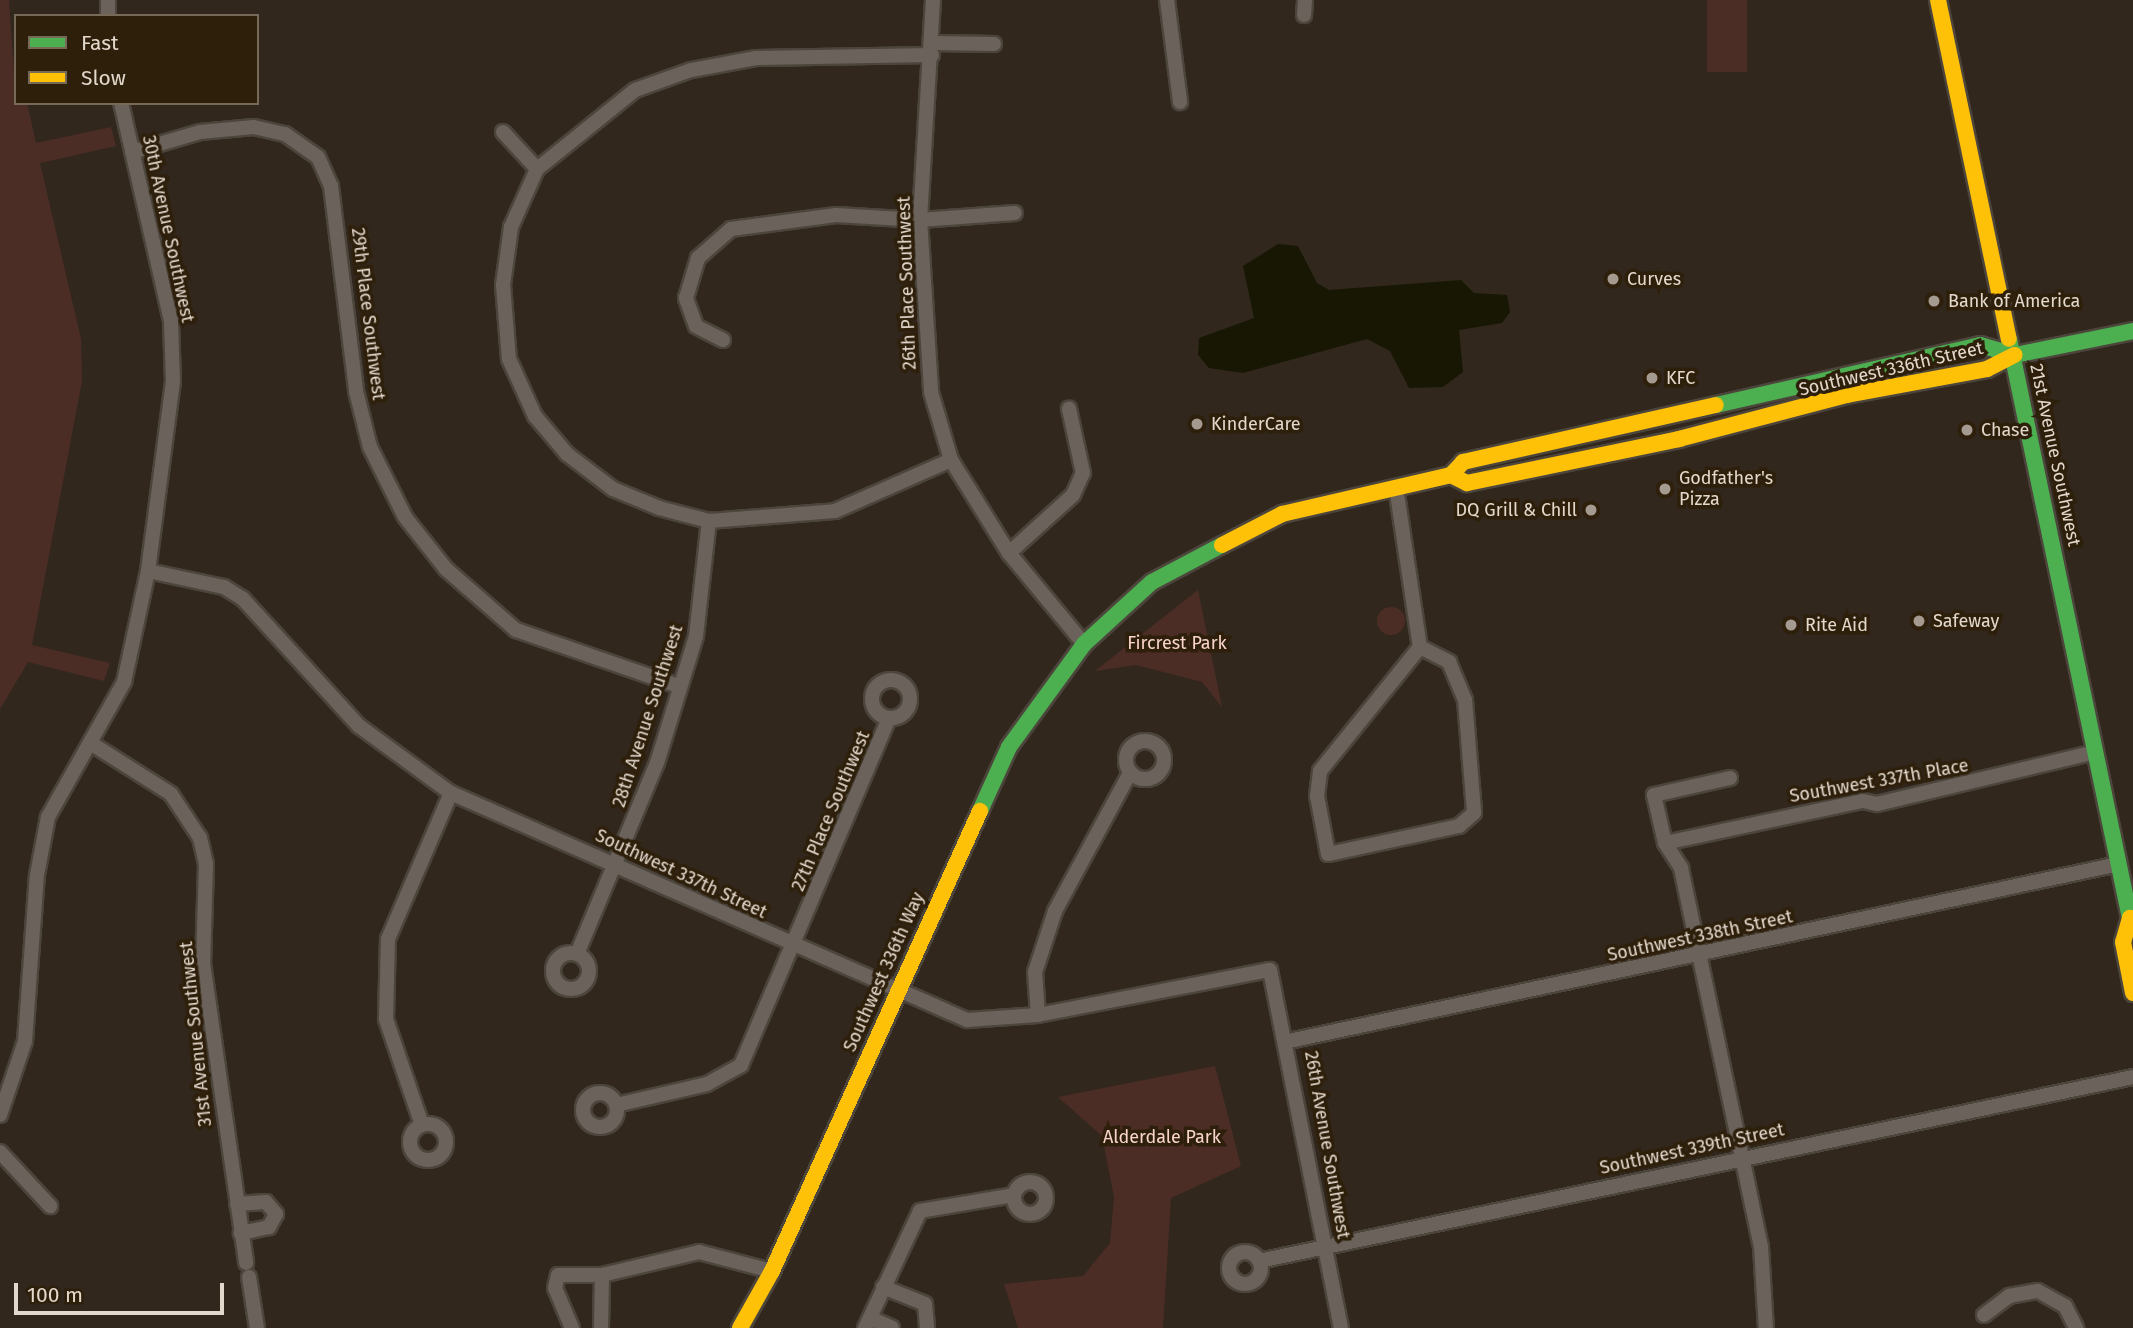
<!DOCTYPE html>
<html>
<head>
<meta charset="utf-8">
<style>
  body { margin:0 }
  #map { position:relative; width:2133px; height:1328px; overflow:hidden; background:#31271d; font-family:"Fira Sans",sans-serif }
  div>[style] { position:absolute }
  .green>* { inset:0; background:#4c2d26; transform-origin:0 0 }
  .round { border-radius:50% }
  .water>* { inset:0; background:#181703 }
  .roads { filter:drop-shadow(2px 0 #4c453c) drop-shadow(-2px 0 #4c453c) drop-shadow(0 2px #4c453c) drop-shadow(0 -2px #4c453c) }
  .street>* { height:14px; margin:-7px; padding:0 7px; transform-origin:7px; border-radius:7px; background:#6b635b }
  .street>.ring { margin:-7px; padding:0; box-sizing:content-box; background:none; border:14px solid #6b635b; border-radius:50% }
  .fast>* { height:16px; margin:-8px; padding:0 8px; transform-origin:8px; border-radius:8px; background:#4caf50 }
  .slow>* { height:16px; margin:-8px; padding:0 8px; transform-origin:8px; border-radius:8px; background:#ffc107 }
  .dots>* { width:19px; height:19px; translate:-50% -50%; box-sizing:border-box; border:4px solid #2e1f0b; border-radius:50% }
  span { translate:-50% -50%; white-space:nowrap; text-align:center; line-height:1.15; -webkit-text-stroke:7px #2e1f0b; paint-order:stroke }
  .street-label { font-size:18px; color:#e3d8cc }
  .poi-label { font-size:18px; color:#e3d8cc }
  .left { translate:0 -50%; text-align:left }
  .right { translate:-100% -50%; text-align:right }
  .park-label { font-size:18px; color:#f9d4cc }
  .legend { position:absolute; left:14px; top:14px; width:245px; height:91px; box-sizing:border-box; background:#2e1f0b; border:2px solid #766958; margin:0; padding:9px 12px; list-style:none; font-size:21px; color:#e3d8cc }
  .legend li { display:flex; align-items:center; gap:14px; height:35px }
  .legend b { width:35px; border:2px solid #766958 }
  .scale { position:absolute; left:14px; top:1283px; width:210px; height:32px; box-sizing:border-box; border:4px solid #e3d8cc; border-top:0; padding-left:9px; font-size:21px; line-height:24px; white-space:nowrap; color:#e3d8cc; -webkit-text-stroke:5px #2e1f0b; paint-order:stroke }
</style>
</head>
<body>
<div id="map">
  <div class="green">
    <div style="clip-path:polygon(0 0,9px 0,16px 103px,27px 103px,36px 143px,111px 127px,116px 146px,40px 163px,81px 339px,82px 381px,32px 645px,110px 663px,104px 681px,28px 662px,0 709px)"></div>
    <div style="left:1707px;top:0;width:40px;height:72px"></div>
    <div style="clip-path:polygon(1198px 590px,1222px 707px,1202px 682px,1136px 665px,1095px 671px)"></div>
    <div class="round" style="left:1377px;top:607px;width:28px;height:28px"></div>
    <div style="clip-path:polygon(1215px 1066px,1241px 1166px,1171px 1198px,1163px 1328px,1018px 1328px,1004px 1284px,1083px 1276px,1110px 1243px,1114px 1197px,1102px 1136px,1058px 1097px)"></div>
  </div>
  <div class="water">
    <div style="clip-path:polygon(1278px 244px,1298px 246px,1317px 283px,1329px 290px,1461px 280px,1474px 293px,1507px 295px,1510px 312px,1502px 323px,1459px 330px,1463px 372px,1443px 387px,1409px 388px,1390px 351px,1367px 339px,1243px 373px,1209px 368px,1198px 355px,1199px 338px,1254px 318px,1243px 266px)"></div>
  </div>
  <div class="roads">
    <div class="street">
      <div style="left:933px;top:0;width:220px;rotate:93.4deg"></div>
      <div style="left:920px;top:220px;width:172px;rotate:86.3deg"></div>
      <div style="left:931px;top:392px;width:71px;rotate:73.6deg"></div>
      <div style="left:951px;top:460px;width:110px;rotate:58.1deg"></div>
      <div style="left:1009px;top:553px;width:118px;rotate:50.5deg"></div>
      <div style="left:1167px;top:0;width:103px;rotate:82.7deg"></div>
      <div style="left:1304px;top:15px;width:15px;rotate:-86deg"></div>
      <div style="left:108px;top:16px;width:16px;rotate:-90deg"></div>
      <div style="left:932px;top:43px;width:62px;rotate:0.9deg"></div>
      <div style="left:932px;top:55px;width:176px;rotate:179deg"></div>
      <div style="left:756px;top:58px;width:66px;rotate:169.5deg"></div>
      <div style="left:691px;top:70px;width:59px;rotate:160.3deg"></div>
      <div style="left:635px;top:90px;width:126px;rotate:141.1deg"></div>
      <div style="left:537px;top:169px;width:64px;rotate:114.1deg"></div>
      <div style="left:511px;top:227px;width:59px;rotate:97.9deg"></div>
      <div style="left:503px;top:285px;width:74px;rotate:85.4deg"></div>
      <div style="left:509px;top:359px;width:63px;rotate:65.5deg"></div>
      <div style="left:535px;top:416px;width:50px;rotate:49.9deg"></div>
      <div style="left:567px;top:454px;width:58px;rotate:37.3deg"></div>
      <div style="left:613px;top:489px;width:50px;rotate:22.4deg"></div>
      <div style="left:659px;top:508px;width:52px;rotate:14.6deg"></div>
      <div style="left:709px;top:521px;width:126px;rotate:-4.5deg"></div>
      <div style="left:835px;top:511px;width:127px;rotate:-23.7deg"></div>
      <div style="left:503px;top:132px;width:50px;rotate:47.4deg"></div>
      <div style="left:132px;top:152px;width:71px;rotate:-16.4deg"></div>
      <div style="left:200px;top:132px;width:54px;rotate:-5.3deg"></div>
      <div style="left:254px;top:127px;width:32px;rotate:13deg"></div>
      <div style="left:285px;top:134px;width:40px;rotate:34.9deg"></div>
      <div style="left:318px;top:157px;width:32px;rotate:66deg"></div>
      <div style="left:331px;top:186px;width:207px;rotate:83deg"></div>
      <div style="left:356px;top:391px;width:58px;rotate:76deg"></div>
      <div style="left:370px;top:447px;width:78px;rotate:63.4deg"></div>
      <div style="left:405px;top:517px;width:66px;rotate:51.7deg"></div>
      <div style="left:446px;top:569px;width:93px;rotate:41.1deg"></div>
      <div style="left:516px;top:630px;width:172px;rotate:19deg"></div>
      <div style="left:723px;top:340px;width:30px;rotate:-153deg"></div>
      <div style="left:696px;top:326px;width:30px;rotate:-110deg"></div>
      <div style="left:686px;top:298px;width:42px;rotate:-73.3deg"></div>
      <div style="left:698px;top:258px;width:44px;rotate:-41.3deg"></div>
      <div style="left:731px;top:229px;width:106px;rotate:-7.6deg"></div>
      <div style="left:836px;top:215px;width:84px;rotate:3.4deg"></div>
      <div style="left:920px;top:220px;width:95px;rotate:-4.2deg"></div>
      <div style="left:1396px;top:487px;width:162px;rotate:81.5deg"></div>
      <div style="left:1420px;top:647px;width:33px;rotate:27deg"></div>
      <div style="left:1449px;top:662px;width:41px;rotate:67.2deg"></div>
      <div style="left:1465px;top:700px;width:113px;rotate:85.4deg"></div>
      <div style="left:1474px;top:813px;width:20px;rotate:139deg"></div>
      <div style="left:1459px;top:826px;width:134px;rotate:167.9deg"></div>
      <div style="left:1328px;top:854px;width:59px;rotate:-100.7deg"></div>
      <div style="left:1317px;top:796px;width:25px;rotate:-83deg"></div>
      <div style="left:1320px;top:771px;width:159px;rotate:-51.1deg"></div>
      <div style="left:1009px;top:553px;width:86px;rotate:-42.2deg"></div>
      <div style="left:1073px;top:495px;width:24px;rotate:-66deg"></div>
      <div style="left:1083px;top:473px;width:66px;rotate:-102.3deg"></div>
      <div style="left:148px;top:571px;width:78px;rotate:11.9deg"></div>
      <div style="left:224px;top:587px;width:22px;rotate:32deg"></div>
      <div style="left:243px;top:599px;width:172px;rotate:47.6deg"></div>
      <div style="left:359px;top:726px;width:114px;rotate:36.1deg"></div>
      <div style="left:451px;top:793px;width:564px;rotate:23.75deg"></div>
      <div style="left:967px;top:1020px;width:71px;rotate:-4deg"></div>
      <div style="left:1038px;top:1015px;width:236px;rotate:-11deg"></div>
      <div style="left:1270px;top:970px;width:365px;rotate:78.8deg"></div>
      <div class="ring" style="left:872px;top:680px;width:24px;height:24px"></div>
      <div class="ring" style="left:1126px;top:741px;width:24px;height:24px"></div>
      <div style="left:92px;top:744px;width:93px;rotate:32.3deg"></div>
      <div style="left:171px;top:794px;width:53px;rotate:56.6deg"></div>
      <div style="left:200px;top:838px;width:27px;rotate:77deg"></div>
      <div style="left:206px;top:864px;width:99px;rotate:91.7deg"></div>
      <div style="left:203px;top:963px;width:303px;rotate:81.8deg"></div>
      <div style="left:1730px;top:778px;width:78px;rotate:167.4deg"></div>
      <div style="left:1654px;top:795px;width:49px;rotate:77.1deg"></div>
      <div style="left:1665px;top:843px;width:30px;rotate:57deg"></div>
      <div style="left:1681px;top:868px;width:295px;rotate:78.1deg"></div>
      <div style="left:1742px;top:1157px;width:92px;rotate:78.1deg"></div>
      <div style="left:1761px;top:1247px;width:81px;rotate:86.5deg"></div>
      <div style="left:1665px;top:843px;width:202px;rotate:-12deg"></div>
      <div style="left:1863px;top:801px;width:14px;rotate:12deg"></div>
      <div style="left:1877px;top:804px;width:225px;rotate:-13.4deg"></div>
      <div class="ring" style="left:553px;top:953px;width:22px;height:22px"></div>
      <div style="left:577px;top:954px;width:207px;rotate:-67.3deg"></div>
      <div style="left:657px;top:763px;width:133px;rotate:-72.9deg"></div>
      <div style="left:696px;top:636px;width:116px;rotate:-83.6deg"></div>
      <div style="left:1038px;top:1015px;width:43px;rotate:-94deg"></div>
      <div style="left:1035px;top:972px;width:64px;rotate:-71.8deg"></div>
      <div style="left:1055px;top:911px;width:157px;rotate:-61.5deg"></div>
      <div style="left:1289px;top:1041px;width:849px;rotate:-12.04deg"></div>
      <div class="ring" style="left:583px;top:1093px;width:20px;height:20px"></div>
      <div style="left:616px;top:1105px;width:93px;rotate:-13deg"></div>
      <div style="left:707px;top:1084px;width:39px;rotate:-29deg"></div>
      <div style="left:741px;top:1065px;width:377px;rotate:-66.9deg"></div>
      <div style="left:0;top:1115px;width:78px;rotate:-71.3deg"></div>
      <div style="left:25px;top:1041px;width:166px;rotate:-85.9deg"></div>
      <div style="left:37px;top:875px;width:59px;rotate:-79.3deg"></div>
      <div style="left:48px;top:817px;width:155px;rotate:-60.6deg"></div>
      <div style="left:124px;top:682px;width:114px;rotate:-77.8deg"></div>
      <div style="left:148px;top:571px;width:191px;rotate:-82.5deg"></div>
      <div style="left:173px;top:382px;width:61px;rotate:-91.9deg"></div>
      <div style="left:171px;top:321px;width:224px;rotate:-102.9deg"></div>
      <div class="ring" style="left:410px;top:1124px;width:22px;height:22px"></div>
      <div style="left:422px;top:1125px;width:112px;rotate:-108.8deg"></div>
      <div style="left:386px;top:1019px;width:80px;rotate:-88.6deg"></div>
      <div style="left:388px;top:939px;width:159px;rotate:-66.7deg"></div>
      <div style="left:0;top:1152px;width:74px;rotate:47.2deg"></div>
      <div class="ring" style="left:1014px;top:1182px;width:18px;height:18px"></div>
      <div style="left:237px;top:1204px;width:29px;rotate:-4deg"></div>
      <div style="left:266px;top:1202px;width:16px;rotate:50deg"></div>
      <div style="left:276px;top:1214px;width:15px;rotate:118deg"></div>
      <div style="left:269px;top:1227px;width:29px;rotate:168deg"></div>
      <div class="ring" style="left:1229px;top:1252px;width:18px;height:18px"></div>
      <div style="left:1259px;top:1261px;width:893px;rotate:-11.89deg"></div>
      <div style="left:249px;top:1277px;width:52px;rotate:81.1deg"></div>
      <div style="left:883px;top:1287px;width:45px;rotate:22deg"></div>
      <div style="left:925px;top:1304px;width:24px;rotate:85deg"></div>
      <div style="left:1984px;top:1315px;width:31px;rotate:-37deg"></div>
      <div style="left:2009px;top:1296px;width:29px;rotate:-10deg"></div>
      <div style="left:2038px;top:1291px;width:31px;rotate:29deg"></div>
      <div style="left:2065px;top:1306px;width:25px;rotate:63deg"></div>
      <div style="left:870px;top:1318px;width:24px;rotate:24deg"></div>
      <div style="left:572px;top:1328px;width:43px;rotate:-113deg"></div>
      <div style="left:555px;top:1288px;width:13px;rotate:-77deg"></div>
      <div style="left:558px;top:1275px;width:44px"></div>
      <div style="left:602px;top:1275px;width:100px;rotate:-13.3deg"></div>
      <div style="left:699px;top:1252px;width:75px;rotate:14.6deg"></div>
      <div style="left:601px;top:1328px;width:53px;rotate:-88.9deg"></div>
      <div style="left:865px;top:1328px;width:129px;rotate:-64.8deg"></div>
      <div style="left:920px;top:1211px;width:95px;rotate:-9.7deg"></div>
    </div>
    <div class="fast">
      <div style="left:2009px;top:339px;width:592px;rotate:78.2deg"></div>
      <div style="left:2015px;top:355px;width:120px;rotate:-11.5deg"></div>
      <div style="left:1716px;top:405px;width:271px;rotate:-12.8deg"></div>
      <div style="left:1980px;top:345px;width:36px;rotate:16deg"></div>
      <div style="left:980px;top:811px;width:70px;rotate:-65.6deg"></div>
      <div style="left:1009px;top:747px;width:127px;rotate:-53.9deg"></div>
      <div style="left:1084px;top:644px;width:92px;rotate:-42.4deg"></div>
      <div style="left:1152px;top:582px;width:79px;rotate:-27.9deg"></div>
    </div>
    <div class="slow">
      <div style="left:1938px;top:0;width:346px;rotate:78.2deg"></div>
      <div style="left:1451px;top:475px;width:18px;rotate:27deg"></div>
      <div style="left:1467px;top:483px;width:217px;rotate:-11.7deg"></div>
      <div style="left:1679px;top:439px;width:174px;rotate:-14.7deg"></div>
      <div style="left:1847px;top:395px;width:142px;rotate:-10.5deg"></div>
      <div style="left:1987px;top:369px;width:31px;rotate:-27deg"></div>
      <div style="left:1222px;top:545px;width:68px;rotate:-27.3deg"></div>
      <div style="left:1282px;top:514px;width:173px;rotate:-13deg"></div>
      <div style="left:1451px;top:475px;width:18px;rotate:-47deg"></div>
      <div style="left:1463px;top:462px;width:259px;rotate:-12.7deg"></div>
      <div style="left:2133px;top:923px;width:6px;rotate:-121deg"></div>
      <div style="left:2130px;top:918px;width:25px;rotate:106deg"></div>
      <div style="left:2123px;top:942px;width:52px;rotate:78.9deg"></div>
      <div style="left:740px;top:1328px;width:65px;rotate:-60.7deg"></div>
      <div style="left:772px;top:1271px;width:505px;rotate:-65.67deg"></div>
    </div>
  </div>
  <div class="dots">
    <div style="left:1613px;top:279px;background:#a59a8f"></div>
    <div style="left:1934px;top:301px;background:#a59a8f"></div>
    <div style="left:1652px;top:378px;background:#a59a8f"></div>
    <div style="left:1197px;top:424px;background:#a59a8f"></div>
    <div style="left:1967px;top:430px;background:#a59a8f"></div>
    <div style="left:1665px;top:489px;background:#a59a8f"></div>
    <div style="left:1591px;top:510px;background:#a59a8f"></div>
    <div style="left:1919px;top:621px;background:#a59a8f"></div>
    <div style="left:1791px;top:625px;background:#a59a8f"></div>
  </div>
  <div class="street-label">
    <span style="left:168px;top:229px;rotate:78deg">30th Avenue Southwest</span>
    <span style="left:907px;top:283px;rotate:-92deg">26th Place Southwest</span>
    <span style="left:368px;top:314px;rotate:83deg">29th Place Southwest</span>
    <span style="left:1891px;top:369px;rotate:-13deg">Southwest 336th Street</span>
    <span style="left:2055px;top:455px;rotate:78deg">21st Avenue Southwest</span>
    <span style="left:648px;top:716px;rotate:-72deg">28th Avenue Southwest</span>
    <span style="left:1879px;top:781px;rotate:-10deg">Southwest 337th Place</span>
    <span style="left:831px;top:811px;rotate:-67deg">27th Place Southwest</span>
    <span style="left:681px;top:874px;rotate:25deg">Southwest 337th Street</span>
    <span style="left:1700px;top:936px;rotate:-12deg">Southwest 338th Street</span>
    <span style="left:884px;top:972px;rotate:-66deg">Southwest 336th Way</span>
    <span style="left:196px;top:1034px;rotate:-96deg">31st Avenue Southwest</span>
    <span style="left:1327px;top:1145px;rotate:80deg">26th Avenue Southwest</span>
    <span style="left:1692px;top:1149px;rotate:-12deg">Southwest 339th Street</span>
  </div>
  <div class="poi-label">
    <span class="left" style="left:1627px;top:279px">Curves</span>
    <span class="left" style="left:1948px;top:301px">Bank of America</span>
    <span class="left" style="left:1666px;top:378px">KFC</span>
    <span class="left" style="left:1211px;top:424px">KinderCare</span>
    <span class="left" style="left:1981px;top:430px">Chase</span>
    <span class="left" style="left:1679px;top:489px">Godfather's<br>Pizza</span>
    <span class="right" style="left:1577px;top:510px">DQ Grill &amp; Chill</span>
    <span class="left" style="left:1933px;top:621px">Safeway</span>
    <span class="left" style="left:1805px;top:625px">Rite Aid</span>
  </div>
  <div class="park-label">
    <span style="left:1177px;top:643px">Fircrest Park</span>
    <span style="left:1162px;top:1137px">Alderdale Park</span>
  </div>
  <ul class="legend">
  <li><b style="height:9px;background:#4caf50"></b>Fast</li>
  <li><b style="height:9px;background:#ffc107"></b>Slow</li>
  </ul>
  <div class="scale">100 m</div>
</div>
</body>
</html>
